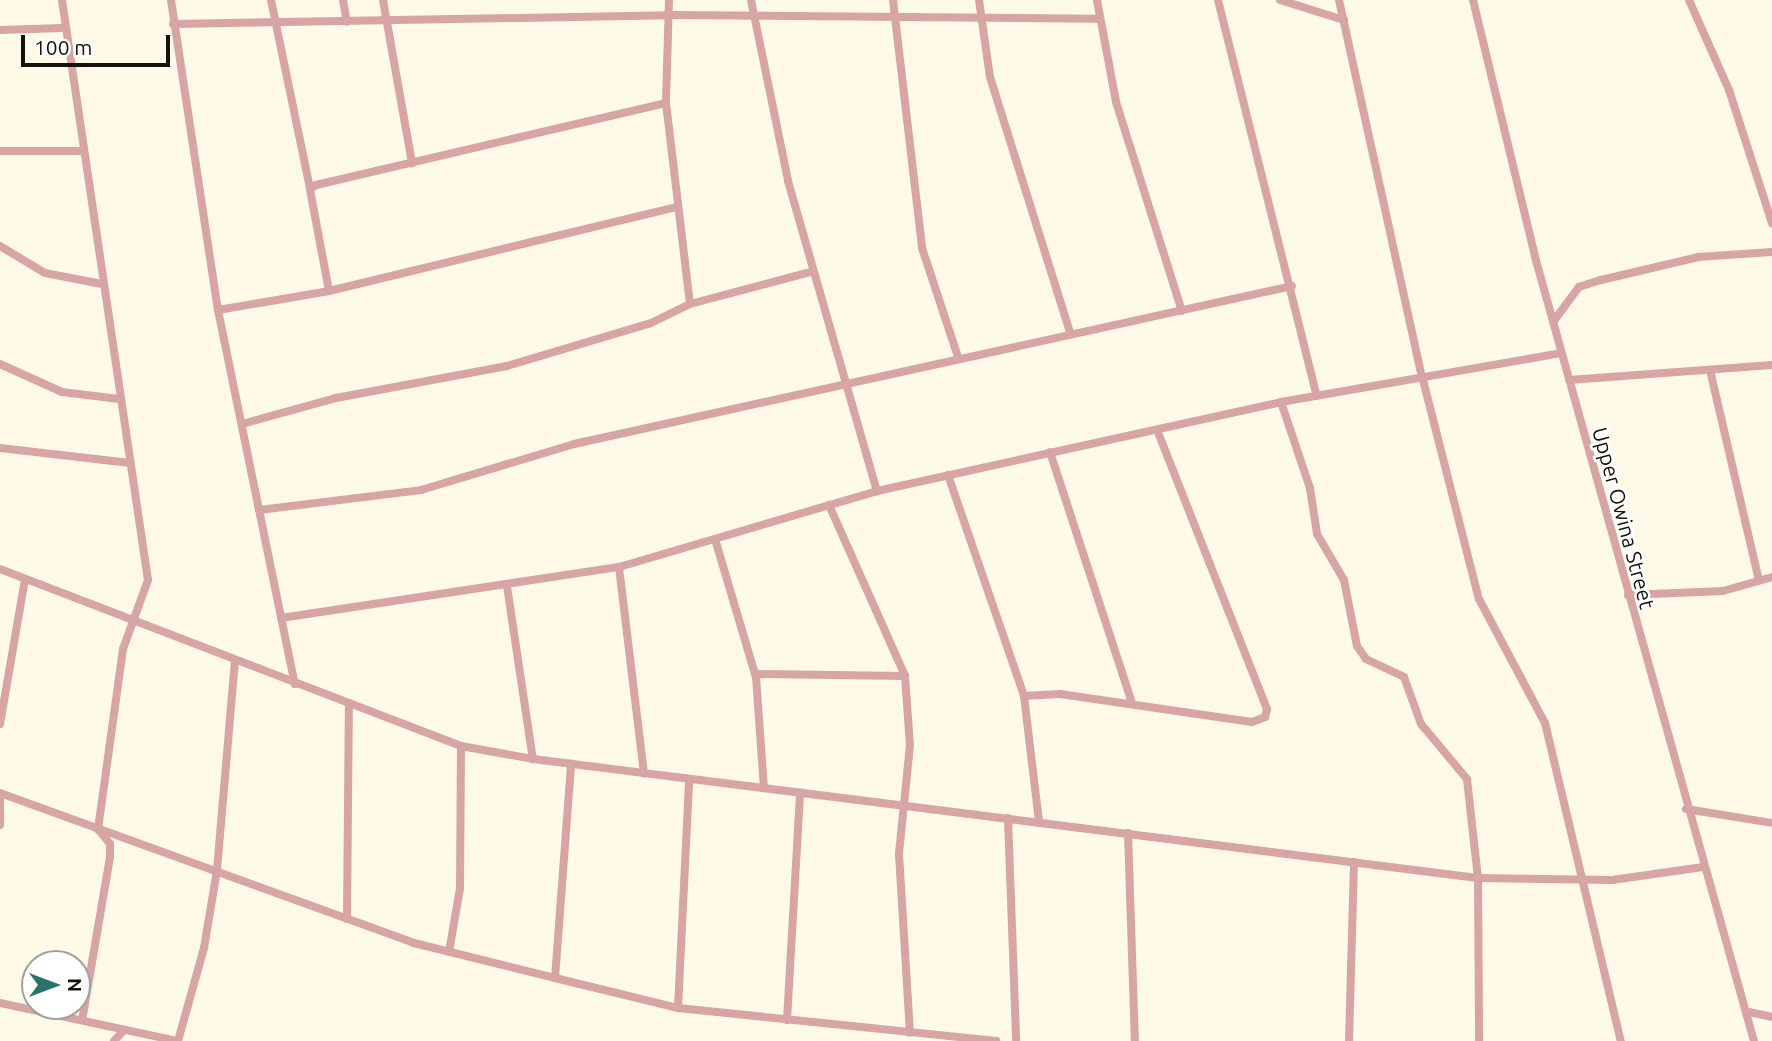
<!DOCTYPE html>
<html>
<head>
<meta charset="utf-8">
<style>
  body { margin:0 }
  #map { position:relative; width:1772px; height:1041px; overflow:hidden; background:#fff9e7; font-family:Ubuntu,sans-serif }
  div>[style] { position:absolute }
  .street>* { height:8px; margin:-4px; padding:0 4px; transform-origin:4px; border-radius:4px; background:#d7a5a5 }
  span { translate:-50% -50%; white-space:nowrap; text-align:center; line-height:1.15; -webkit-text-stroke:5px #fff; paint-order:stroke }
  .street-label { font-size:21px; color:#14120a }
  .north { position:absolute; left:21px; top:950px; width:70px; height:70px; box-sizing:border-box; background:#fff; border:2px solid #a1a09d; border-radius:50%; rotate:90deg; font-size:19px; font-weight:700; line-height:28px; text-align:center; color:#14120a }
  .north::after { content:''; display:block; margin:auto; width:24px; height:32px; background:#2a726b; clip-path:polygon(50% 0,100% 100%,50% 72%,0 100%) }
  .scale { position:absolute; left:21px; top:35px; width:149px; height:32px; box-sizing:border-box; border:4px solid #14120a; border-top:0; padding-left:9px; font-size:21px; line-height:24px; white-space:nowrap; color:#14120a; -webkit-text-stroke:5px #fff; paint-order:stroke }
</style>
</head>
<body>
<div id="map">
  <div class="street">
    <div style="left:62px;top:0;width:586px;rotate:81.57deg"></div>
    <div style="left:148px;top:580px;width:73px;rotate:109.9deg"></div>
    <div style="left:123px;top:649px;width:182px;rotate:97.9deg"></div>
    <div style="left:98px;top:829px;width:19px;rotate:51deg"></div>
    <div style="left:110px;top:844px;width:13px;rotate:90deg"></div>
    <div style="left:110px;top:857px;width:165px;rotate:99.7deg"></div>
    <div style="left:171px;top:0;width:314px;rotate:81.4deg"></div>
    <div style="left:218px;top:310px;width:382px;rotate:78.4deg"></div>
    <div style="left:271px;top:0;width:193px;rotate:78.3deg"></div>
    <div style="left:343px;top:0;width:22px;rotate:80deg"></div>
    <div style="left:383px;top:0;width:166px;rotate:79.9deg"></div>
    <div style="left:669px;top:0;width:103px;rotate:91.7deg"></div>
    <div style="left:666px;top:103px;width:202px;rotate:83.2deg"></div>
    <div style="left:751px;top:0;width:185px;rotate:78.4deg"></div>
    <div style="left:788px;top:181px;width:323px;rotate:74deg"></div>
    <div style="left:893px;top:0;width:250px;rotate:83.3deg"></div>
    <div style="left:922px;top:248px;width:115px;rotate:71.7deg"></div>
    <div style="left:979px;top:0;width:78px;rotate:81.9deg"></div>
    <div style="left:990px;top:77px;width:268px;rotate:72.6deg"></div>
    <div style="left:1097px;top:0;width:104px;rotate:79.4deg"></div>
    <div style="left:1116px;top:102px;width:219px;rotate:72.5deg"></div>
    <div style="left:1218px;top:0;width:408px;rotate:76deg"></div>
    <div style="left:1280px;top:0;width:67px;rotate:17.4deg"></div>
    <div style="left:1339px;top:0;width:385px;rotate:77.6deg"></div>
    <div style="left:1422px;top:376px;width:230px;rotate:75.7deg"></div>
    <div style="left:1479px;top:599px;width:140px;rotate:62deg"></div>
    <div style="left:1545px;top:723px;width:327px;rotate:76.6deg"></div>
    <div style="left:1473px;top:0;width:272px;rotate:76.4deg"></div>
    <div style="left:1537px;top:264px;width:807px;rotate:74.4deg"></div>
    <div style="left:1689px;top:0;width:98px;rotate:66deg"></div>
    <div style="left:1729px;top:90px;width:140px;rotate:72.1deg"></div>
    <div style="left:173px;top:24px;width:496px;rotate:-1deg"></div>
    <div style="left:669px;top:15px;width:428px;rotate:0.5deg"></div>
    <div style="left:0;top:30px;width:62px;rotate:-1.8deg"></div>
    <div style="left:0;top:151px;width:84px"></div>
    <div style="left:0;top:246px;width:52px;rotate:31deg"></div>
    <div style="left:45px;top:273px;width:58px;rotate:10.9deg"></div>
    <div style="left:329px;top:291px;width:104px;rotate:-100.6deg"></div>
    <div style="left:310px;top:189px;width:7px;rotate:-34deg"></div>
    <div style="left:316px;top:185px;width:359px;rotate:-13.2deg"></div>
    <div style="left:218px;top:310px;width:113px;rotate:-9.7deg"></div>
    <div style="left:329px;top:291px;width:356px;rotate:-13.6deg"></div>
    <div style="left:1553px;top:322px;width:44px;rotate:-53.4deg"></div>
    <div style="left:1579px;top:287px;width:23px;rotate:-18deg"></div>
    <div style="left:1601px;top:280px;width:100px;rotate:-13.3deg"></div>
    <div style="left:1698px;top:257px;width:74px;rotate:-3.9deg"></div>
    <div style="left:0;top:364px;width:68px;rotate:24.3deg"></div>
    <div style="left:62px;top:392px;width:57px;rotate:7deg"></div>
    <div style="left:1710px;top:370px;width:216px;rotate:76.9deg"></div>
    <div style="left:1569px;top:380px;width:204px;rotate:-4.2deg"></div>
    <div style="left:1281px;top:402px;width:91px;rotate:71.4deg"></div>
    <div style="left:1310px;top:488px;width:47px;rotate:81.3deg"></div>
    <div style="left:1317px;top:534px;width:53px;rotate:59.6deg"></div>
    <div style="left:1344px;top:580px;width:67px;rotate:78.9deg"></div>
    <div style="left:1357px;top:646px;width:16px;rotate:55deg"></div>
    <div style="left:1366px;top:659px;width:42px;rotate:25.3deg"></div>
    <div style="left:1404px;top:677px;width:50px;rotate:70.1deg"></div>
    <div style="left:1421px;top:724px;width:72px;rotate:50.1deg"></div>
    <div style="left:1467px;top:779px;width:100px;rotate:83.7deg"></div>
    <div style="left:1478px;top:878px;width:163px;rotate:89.6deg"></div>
    <div style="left:242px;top:424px;width:98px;rotate:-15.5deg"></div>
    <div style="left:336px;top:398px;width:174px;rotate:-10.6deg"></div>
    <div style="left:507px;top:366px;width:150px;rotate:-16.6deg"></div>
    <div style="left:651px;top:323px;width:43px;rotate:-26deg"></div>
    <div style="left:690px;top:304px;width:128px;rotate:-14.9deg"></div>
    <div style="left:0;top:448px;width:131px;rotate:6.6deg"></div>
    <div style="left:1050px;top:452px;width:264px;rotate:71.9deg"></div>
    <div style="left:948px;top:475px;width:234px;rotate:71deg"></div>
    <div style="left:1024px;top:696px;width:127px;rotate:83.2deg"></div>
    <div style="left:829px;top:505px;width:187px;rotate:66deg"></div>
    <div style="left:905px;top:676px;width:69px;rotate:85.9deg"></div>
    <div style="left:910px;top:745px;width:110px;rotate:95.8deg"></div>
    <div style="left:899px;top:854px;width:179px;rotate:86.5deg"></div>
    <div style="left:259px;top:510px;width:163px;rotate:-7deg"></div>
    <div style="left:421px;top:490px;width:160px;rotate:-16.7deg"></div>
    <div style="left:574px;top:444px;width:735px;rotate:-12.41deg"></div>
    <div style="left:715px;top:539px;width:144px;rotate:73.5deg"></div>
    <div style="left:756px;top:677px;width:111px;rotate:85.9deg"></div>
    <div style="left:619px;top:567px;width:208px;rotate:83.1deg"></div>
    <div style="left:0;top:569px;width:494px;rotate:21deg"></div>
    <div style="left:461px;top:746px;width:73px;rotate:10.2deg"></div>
    <div style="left:533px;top:759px;width:952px;rotate:7.18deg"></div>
    <div style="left:1478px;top:878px;width:134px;rotate:0.9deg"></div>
    <div style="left:1612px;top:880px;width:92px;rotate:-8.1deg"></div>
    <div style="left:507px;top:586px;width:175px;rotate:81.5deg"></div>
    <div style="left:1628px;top:595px;width:95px;rotate:-2.4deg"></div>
    <div style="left:1723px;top:591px;width:51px;rotate:-15.9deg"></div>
    <div style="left:281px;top:618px;width:342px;rotate:-8.6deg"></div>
    <div style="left:619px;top:567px;width:269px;rotate:-16.4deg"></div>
    <div style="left:877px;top:491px;width:414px;rotate:-12.4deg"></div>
    <div style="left:1281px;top:402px;width:284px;rotate:-9.9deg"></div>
    <div style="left:755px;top:674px;width:150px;rotate:0.8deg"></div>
    <div style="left:1024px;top:696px;width:36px;rotate:-3deg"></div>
    <div style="left:1060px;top:694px;width:194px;rotate:8.3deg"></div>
    <div style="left:1252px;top:722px;width:14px;rotate:-21deg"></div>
    <div style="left:1265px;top:717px;width:8px;rotate:-76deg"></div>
    <div style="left:1267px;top:709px;width:300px;rotate:-111.5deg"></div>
    <div style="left:0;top:724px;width:146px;rotate:-80.2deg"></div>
    <div style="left:0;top:793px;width:440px;rotate:19.9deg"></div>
    <div style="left:414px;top:943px;width:145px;rotate:13.9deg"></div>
    <div style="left:555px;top:978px;width:127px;rotate:13.7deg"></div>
    <div style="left:678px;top:1008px;width:320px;rotate:5.9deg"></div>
    <div style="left:0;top:797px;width:28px;rotate:90deg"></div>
    <div style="left:1686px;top:809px;width:87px;rotate:9.2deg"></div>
    <div style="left:1008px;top:818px;width:223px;rotate:87.9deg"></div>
    <div style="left:1128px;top:833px;width:208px;rotate:88.1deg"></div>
    <div style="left:347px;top:919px;width:216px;rotate:-89.5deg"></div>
    <div style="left:449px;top:952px;width:65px;rotate:-80.2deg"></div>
    <div style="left:460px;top:888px;width:142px;rotate:-89.6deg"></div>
    <div style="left:555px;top:978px;width:215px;rotate:-85.7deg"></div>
    <div style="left:0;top:1003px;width:182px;rotate:12.1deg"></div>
    <div style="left:678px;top:1008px;width:228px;rotate:-87.2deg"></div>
    <div style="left:1749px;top:1012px;width:24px;rotate:12deg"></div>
    <div style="left:787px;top:1020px;width:228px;rotate:-86.7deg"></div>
    <div style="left:114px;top:1041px;width:15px;rotate:-48deg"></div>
    <div style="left:178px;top:1041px;width:97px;rotate:-74.4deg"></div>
    <div style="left:204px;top:948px;width:79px;rotate:-80.5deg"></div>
    <div style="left:217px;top:870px;width:210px;rotate:-85.1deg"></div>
    <div style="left:1349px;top:1041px;width:179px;rotate:-88.4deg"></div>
  </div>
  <div class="street-label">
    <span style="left:1624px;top:518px;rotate:75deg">Upper Owina Street</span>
  </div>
  <div class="north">N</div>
  <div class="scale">100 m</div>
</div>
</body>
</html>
